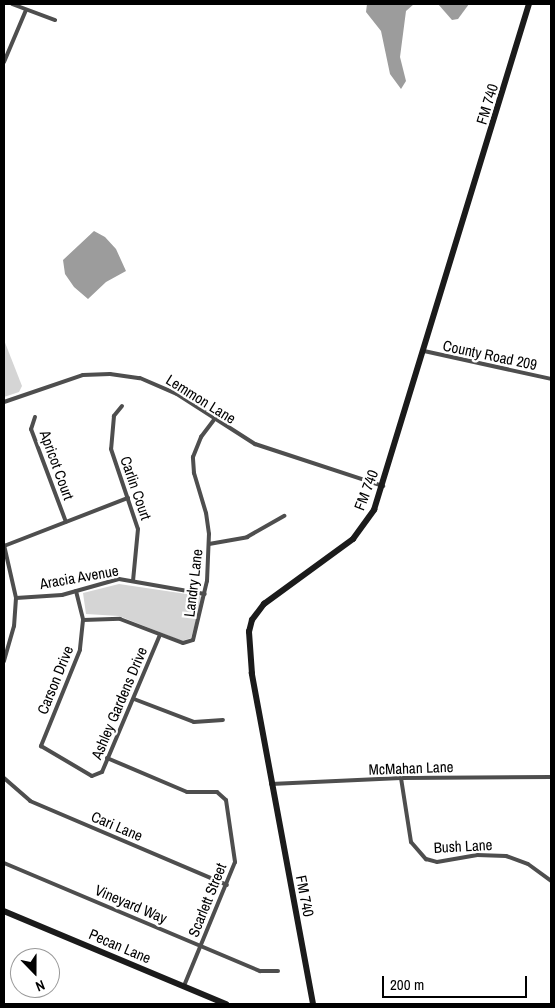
<!DOCTYPE html>
<html>
<head>
<meta charset="utf-8">
<style>
  body { margin:0 }
  #map { position:relative; width:555px; height:1008px; overflow:hidden; background:#fff; font-family:"Archivo Narrow",sans-serif }
  div>[style] { position:absolute }
  .green>* { inset:0; background:#d5d5d5 }
  .water>* { inset:0; background:#9c9c9c }
  .street>* { height:4px; margin:-2px; padding:0 2px; transform-origin:2px; border-radius:2px; background:#4e4e4e }
  .secondary>* { height:5.5px; margin:-2.75px; padding:0 2.75px; transform-origin:2.75px; border-radius:2.75px; background:#1b1b1b }
  span { translate:-50% -50%; white-space:nowrap; text-align:center; line-height:1.15; -webkit-text-stroke:4.5px #fff; paint-order:stroke }
  .street-label { font-size:15px; color:#000 }
  .frame { position:absolute; inset:0; border:5px solid #000; pointer-events:none }
  .north { position:absolute; left:10px; top:948px; width:50px; height:50px; box-sizing:border-box; background:#fff; border:1px solid #999; border-radius:50%; rotate:158deg; font-size:14px; font-weight:700; line-height:20px; text-align:center; color:#000 }
  .north::after { content:''; display:block; margin:auto; width:18px; height:22px; background:#000; clip-path:polygon(50% 0,100% 100%,50% 72%,0 100%) }
  .scale { position:absolute; left:382px; top:976px; width:145px; height:22px; box-sizing:border-box; border:2px solid #000; border-top:0; padding-left:6px; font-size:15px; line-height:18px; white-space:nowrap; color:#000; -webkit-text-stroke:4px #fff; paint-order:stroke }
</style>
</head>
<body>
<div id="map">
  <div class="green">
    <div style="clip-path:polygon(4px 340px,22px 386px,19px 392px,4px 397px)"></div>
    <div style="clip-path:polygon(119px 584px,200px 596px,202px 599px,191px 638px,182px 641px,119px 616px,86px 614px,83px 593px)"></div>
  </div>
  <div class="water">
    <div style="clip-path:polygon(367px 4px,414px 4px,406px 11px,400px 57px,406px 81px,401px 89px,390px 74px,381px 31px,366px 12px)"></div>
    <div style="clip-path:polygon(438px 4px,469px 4px,458px 19px,452px 20px)"></div>
    <div style="clip-path:polygon(94px 231px,105px 237px,116px 249px,126px 271px,106px 282px,88px 299px,74px 287px,65px 274px,63px 260px)"></div>
  </div>
  <div class="street">
    <div style="left:12px;top:4px;width:46px;rotate:20.4deg"></div>
    <div style="left:4px;top:62px;width:56px;rotate:-67.1deg"></div>
    <div style="left:424px;top:351px;width:130px;rotate:12.4deg"></div>
    <div style="left:4px;top:402px;width:83px;rotate:-18.9deg"></div>
    <div style="left:83px;top:375px;width:27px;rotate:-2deg"></div>
    <div style="left:110px;top:374px;width:30px;rotate:8deg"></div>
    <div style="left:140px;top:378px;width:40px;rotate:23.4deg"></div>
    <div style="left:177px;top:394px;width:93px;rotate:32.7deg"></div>
    <div style="left:255px;top:444px;width:135px;rotate:18.2deg"></div>
    <div style="left:122px;top:406px;width:13px;rotate:129deg"></div>
    <div style="left:114px;top:416px;width:33px;rotate:95deg"></div>
    <div style="left:111px;top:449px;width:84px;rotate:71.4deg"></div>
    <div style="left:138px;top:529px;width:52px;rotate:95.5deg"></div>
    <div style="left:35px;top:417px;width:13px;rotate:108deg"></div>
    <div style="left:31px;top:429px;width:99px;rotate:69.4deg"></div>
    <div style="left:209px;top:544px;width:39px;rotate:-10deg"></div>
    <div style="left:247px;top:537px;width:43px;rotate:-29.6deg"></div>
    <div style="left:4px;top:545px;width:54px;rotate:77.2deg"></div>
    <div style="left:16px;top:598px;width:28px;rotate:94deg"></div>
    <div style="left:14px;top:626px;width:37px;rotate:106deg"></div>
    <div style="left:4px;top:546px;width:133px;rotate:-21.2deg"></div>
    <div style="left:76px;top:591px;width:30px;rotate:76deg"></div>
    <div style="left:83px;top:620px;width:30px;rotate:96deg"></div>
    <div style="left:80px;top:650px;width:104px;rotate:112.1deg"></div>
    <div style="left:41px;top:746px;width:59px;rotate:30.5deg"></div>
    <div style="left:92px;top:776px;width:11px;rotate:-22deg"></div>
    <div style="left:102px;top:772px;width:149px;rotate:-67.1deg"></div>
    <div style="left:16px;top:598px;width:46px;rotate:-3.7deg"></div>
    <div style="left:62px;top:595px;width:59px;rotate:-15.7deg"></div>
    <div style="left:119px;top:579px;width:87px;rotate:9.9deg"></div>
    <div style="left:83px;top:620px;width:37px;rotate:-2deg"></div>
    <div style="left:120px;top:619px;width:67px;rotate:20.9deg"></div>
    <div style="left:183px;top:643px;width:10px;rotate:-17deg"></div>
    <div style="left:193px;top:640px;width:61px;rotate:-76.7deg"></div>
    <div style="left:207px;top:581px;width:47px;rotate:-87.6deg"></div>
    <div style="left:209px;top:534px;width:21px;rotate:-98deg"></div>
    <div style="left:206px;top:513px;width:42px;rotate:-106.7deg"></div>
    <div style="left:194px;top:473px;width:16px;rotate:-94deg"></div>
    <div style="left:193px;top:457px;width:22px;rotate:-68deg"></div>
    <div style="left:201px;top:437px;width:21px;rotate:-53deg"></div>
    <div style="left:134px;top:699px;width:64px;rotate:21deg"></div>
    <div style="left:194px;top:722px;width:29px;rotate:-4deg"></div>
    <div style="left:107px;top:758px;width:87px;rotate:23deg"></div>
    <div style="left:187px;top:792px;width:30px"></div>
    <div style="left:217px;top:792px;width:12px;rotate:42deg"></div>
    <div style="left:226px;top:800px;width:63px;rotate:81.7deg"></div>
    <div style="left:235px;top:862px;width:134px;rotate:112.4deg"></div>
    <div style="left:4px;top:778px;width:35px;rotate:41deg"></div>
    <div style="left:30px;top:801px;width:214px;rotate:23.1deg"></div>
    <div style="left:401px;top:778px;width:65px;rotate:81.1deg"></div>
    <div style="left:411px;top:842px;width:23px;rotate:49deg"></div>
    <div style="left:426px;top:859px;width:11px;rotate:15deg"></div>
    <div style="left:437px;top:862px;width:41px;rotate:-9.9deg"></div>
    <div style="left:477px;top:855px;width:29px;rotate:2deg"></div>
    <div style="left:506px;top:856px;width:23px;rotate:20deg"></div>
    <div style="left:528px;top:864px;width:29px;rotate:36deg"></div>
    <div style="left:271px;top:784px;width:130px;rotate:-2.6deg"></div>
    <div style="left:401px;top:778px;width:150px;rotate:-0.4deg"></div>
    <div style="left:4px;top:863px;width:278px;rotate:22.9deg"></div>
    <div style="left:260px;top:971px;width:18px"></div>
  </div>
  <div class="secondary">
    <div style="left:4px;top:911px;width:241px;rotate:22.7deg"></div>
    <div style="left:313px;top:1004px;width:336px;rotate:-100.5deg"></div>
    <div style="left:252px;top:674px;width:42px;rotate:-94.1deg"></div>
    <div style="left:249px;top:632px;width:12px;rotate:-76deg"></div>
    <div style="left:252px;top:620px;width:20px;rotate:-53deg"></div>
    <div style="left:264px;top:604px;width:110px;rotate:-36.1deg"></div>
    <div style="left:353px;top:539px;width:36px;rotate:-54deg"></div>
    <div style="left:374px;top:510px;width:529px;rotate:-72.97deg"></div>
  </div>
  <div class="street-label">
    <span style="left:487px;top:104px;rotate:-73deg">FM 740</span>
    <span style="left:490px;top:355px;rotate:12deg">County Road 209</span>
    <span style="left:201px;top:399px;rotate:32deg">Lemmon Lane</span>
    <span style="left:57px;top:465px;rotate:70deg">Apricot Court</span>
    <span style="left:136px;top:488px;rotate:71deg">Carlin Court</span>
    <span style="left:366px;top:490px;rotate:-69deg">FM 740</span>
    <span style="left:79px;top:577px;rotate:-10deg">Aracia Avenue</span>
    <span style="left:193px;top:583px;rotate:-83deg">Landry Lane</span>
    <span style="left:55px;top:680px;rotate:-68deg">Carson Drive</span>
    <span style="left:119px;top:703px;rotate:-67deg">Ashley Gardens Drive</span>
    <span style="left:411px;top:768px;rotate:-2deg">McMahan Lane</span>
    <span style="left:117px;top:826px;rotate:23deg">Cari Lane</span>
    <span style="left:463px;top:846px;rotate:-3deg">Bush Lane</span>
    <span style="left:305px;top:896px;rotate:79deg">FM 740</span>
    <span style="left:207px;top:900px;rotate:-68deg">Scarlett Street</span>
    <span style="left:131px;top:904px;rotate:23deg">Vineyard Way</span>
    <span style="left:120px;top:946px;rotate:23deg">Pecan Lane</span>
  </div>
  <div class="frame"></div>
  <div class="north">N</div>
  <div class="scale">200 m</div>
</div>
</body>
</html>
